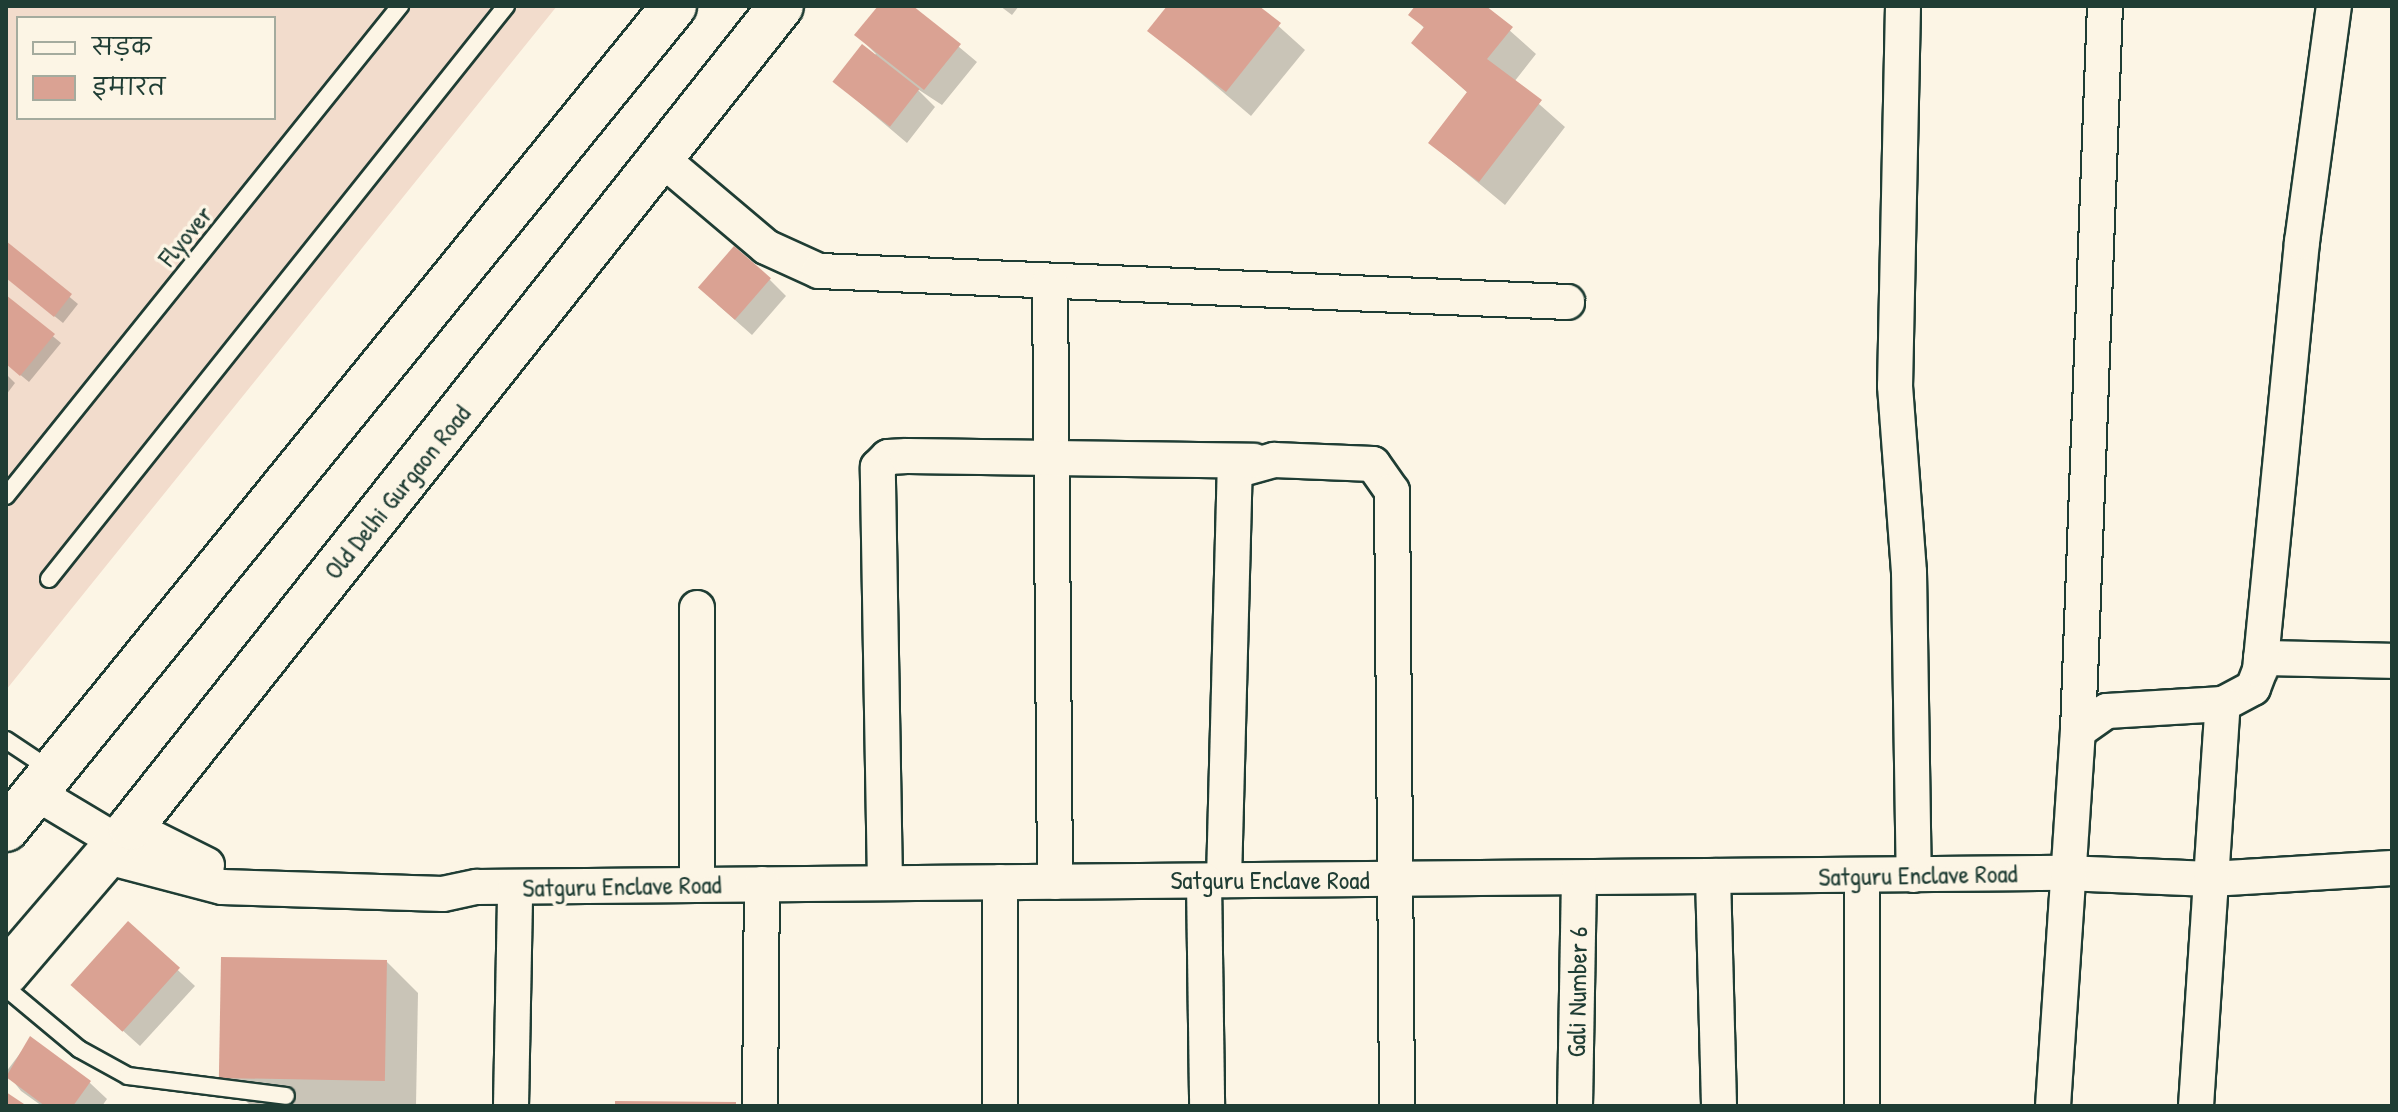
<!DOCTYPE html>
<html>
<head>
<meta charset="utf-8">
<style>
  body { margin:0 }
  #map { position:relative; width:2398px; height:1112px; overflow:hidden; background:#fcf5e5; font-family:"Patrick Hand","Playpen Sans Deva",sans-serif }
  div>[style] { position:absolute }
  .built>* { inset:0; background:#f2dccc }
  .shadow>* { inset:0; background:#0003 }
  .building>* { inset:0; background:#daa293; transform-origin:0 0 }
  .roads { filter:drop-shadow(2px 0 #1f3d34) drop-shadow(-2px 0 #1f3d34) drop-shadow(0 2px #1f3d34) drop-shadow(0 -2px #1f3d34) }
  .service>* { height:16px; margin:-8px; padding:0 8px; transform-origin:8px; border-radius:8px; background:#fcf5e5 }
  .minor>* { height:34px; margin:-17px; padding:0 17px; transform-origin:17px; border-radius:17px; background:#fcf5e5 }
  .secondary>* { height:44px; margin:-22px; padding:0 22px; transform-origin:22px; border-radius:22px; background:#fcf5e5 }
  span { translate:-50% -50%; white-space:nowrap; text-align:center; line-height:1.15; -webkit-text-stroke:7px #fcf5e5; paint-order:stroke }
  .street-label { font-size:26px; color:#1f3d34 }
  .frame { position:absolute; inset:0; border:8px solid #1f3d34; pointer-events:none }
  .legend { position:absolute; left:16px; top:16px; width:260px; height:104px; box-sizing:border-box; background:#fcf5e5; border:2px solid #a4ab9e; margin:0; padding:10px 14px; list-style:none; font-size:24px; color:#1f3d34 }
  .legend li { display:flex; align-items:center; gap:16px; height:40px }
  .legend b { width:40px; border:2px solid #a4ab9e }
</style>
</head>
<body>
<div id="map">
  <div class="built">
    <div style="clip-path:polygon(evenodd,6px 6px,557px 6px,6px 690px,6px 6px,18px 18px,274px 18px,274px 118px,18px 118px,18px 18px)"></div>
  </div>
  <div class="shadow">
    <div style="clip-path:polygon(880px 6px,910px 6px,977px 62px,942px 105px,916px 88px,935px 107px,907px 143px,835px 82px,876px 54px,857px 35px)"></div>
    <div style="clip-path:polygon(1000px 6px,1019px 6px,1012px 15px)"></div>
    <div style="clip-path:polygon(1169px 6px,1256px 6px,1305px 50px,1251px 116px,1150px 30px)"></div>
    <div style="clip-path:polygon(1417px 6px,1482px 6px,1536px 54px,1514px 82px,1565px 127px,1505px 205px,1430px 143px,1468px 93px,1439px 67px,1425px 29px,1411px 14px)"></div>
    <div style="clip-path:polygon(6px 244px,78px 304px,63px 323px,6px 277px)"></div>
    <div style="clip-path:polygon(769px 279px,786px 296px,752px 335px,717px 304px)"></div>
    <div style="clip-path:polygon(6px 297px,61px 343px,29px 382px,6px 363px)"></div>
    <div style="clip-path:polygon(6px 374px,15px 383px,6px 395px)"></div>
    <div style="clip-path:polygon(128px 924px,195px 986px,140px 1046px,90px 1001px)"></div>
    <div style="clip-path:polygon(386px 961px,418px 993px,416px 1106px,251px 1106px,221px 1077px)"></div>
    <div style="clip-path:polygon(31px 1039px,90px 1083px,107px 1099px,102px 1106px,42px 1106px,21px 1091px,6px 1072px)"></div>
  </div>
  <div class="building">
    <div style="clip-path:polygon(878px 6px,913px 6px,961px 44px,924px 90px,854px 35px)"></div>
    <div style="clip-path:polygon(1167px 6px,1259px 6px,1281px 23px,1226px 92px,1147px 31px)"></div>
    <div style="clip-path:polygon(1415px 6px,1486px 6px,1513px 27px,1487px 59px,1542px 100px,1479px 182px,1428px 143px,1467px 92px,1411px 43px,1424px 27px,1408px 15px)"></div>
    <div style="left:862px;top:44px;width:73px;height:48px;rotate:38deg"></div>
    <div style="clip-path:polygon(6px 241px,72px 294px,54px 317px,6px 278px)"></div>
    <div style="left:734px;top:246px;width:49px;height:55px;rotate:41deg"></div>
    <div style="clip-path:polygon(6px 295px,55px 334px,20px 376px,6px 364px)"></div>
    <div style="left:128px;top:921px;width:70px;height:86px;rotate:42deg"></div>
    <div style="left:221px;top:957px;width:166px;height:121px;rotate:1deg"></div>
    <div style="clip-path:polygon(30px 1036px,91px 1081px,73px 1106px,45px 1106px,6px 1077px)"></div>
    <div style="clip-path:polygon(6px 1092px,27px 1106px,6px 1106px)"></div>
    <div style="clip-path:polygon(615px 1101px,736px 1102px,736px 1106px,615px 1106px)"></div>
  </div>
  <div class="roads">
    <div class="service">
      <div style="left:6px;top:496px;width:629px;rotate:-51.2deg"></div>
      <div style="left:49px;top:579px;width:733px;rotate:-51.43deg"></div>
      <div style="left:6px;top:740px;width:54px;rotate:33.7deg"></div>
      <div style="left:6px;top:988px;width:95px;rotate:39.9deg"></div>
      <div style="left:79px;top:1049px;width:56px;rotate:28.9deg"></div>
      <div style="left:128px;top:1076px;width:159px;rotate:7.2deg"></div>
    </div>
    <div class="minor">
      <div style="left:1903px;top:6px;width:380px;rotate:91.2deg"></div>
      <div style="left:1895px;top:386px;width:187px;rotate:85.7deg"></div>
      <div style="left:1909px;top:572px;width:303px;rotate:89.1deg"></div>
      <div style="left:662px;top:159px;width:136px;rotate:40.2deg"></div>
      <div style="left:766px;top:247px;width:58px;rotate:24.4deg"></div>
      <div style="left:819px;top:271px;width:749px;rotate:2.37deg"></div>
      <div style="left:1050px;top:282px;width:600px;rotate:89.52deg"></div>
      <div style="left:697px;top:608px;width:277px;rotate:90deg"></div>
      <div style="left:2261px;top:658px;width:131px;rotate:1.3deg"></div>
      <div style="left:2078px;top:731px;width:726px;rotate:-87.87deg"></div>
      <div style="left:36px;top:793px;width:96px;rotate:30.9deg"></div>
      <div style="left:131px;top:827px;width:85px;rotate:26.6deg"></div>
      <div style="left:104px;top:856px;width:122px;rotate:14.7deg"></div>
      <div style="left:222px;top:887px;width:221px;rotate:1.8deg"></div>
      <div style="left:443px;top:894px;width:35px;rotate:-12deg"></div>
      <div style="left:477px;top:887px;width:1587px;rotate:-0.51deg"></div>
      <div style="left:2064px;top:873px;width:147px;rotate:2.3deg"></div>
      <div style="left:2211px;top:879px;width:181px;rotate:-3.5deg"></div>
      <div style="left:1862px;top:875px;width:231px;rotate:90deg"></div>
      <div style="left:1713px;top:876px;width:230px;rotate:88.5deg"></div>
      <div style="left:1224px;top:880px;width:409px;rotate:-88.5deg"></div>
      <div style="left:1235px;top:471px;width:41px;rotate:-15.8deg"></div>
      <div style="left:1274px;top:460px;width:99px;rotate:2.3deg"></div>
      <div style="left:1373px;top:464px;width:33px;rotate:55deg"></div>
      <div style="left:1392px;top:491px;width:615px;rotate:89.53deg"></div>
      <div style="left:1204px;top:881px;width:225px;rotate:89.2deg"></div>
      <div style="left:885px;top:883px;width:416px;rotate:-91deg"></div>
      <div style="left:878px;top:467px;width:14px;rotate:-45deg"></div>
      <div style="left:888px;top:457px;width:19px;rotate:-3deg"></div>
      <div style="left:907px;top:456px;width:347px;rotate:0.8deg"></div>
      <div style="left:511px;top:1106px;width:218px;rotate:-88.9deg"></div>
      <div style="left:760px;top:1106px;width:222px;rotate:-89.5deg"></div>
      <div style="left:1000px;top:1106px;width:224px;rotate:-90deg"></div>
      <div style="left:1575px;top:1106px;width:228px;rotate:-89deg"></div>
      <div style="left:2053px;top:1106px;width:376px;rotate:-86.2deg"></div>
      <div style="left:2078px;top:731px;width:35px;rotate:-35deg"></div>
      <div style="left:2107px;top:711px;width:116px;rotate:-3.5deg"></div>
      <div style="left:2223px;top:704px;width:34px;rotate:-28deg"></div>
      <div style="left:2253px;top:688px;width:19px;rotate:-69deg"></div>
      <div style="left:2260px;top:670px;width:430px;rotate:-84.4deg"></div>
      <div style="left:2302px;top:242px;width:238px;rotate:-82.3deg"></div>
      <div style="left:2196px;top:1106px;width:403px;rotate:-86.2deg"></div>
    </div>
    <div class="secondary">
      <div style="left:6px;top:829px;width:1060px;rotate:-50.93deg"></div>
      <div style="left:6px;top:973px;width:192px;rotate:-49.4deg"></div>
      <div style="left:131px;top:827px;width:1047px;rotate:-51.63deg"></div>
    </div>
  </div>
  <div class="street-label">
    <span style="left:185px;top:236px;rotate:-51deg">Flyover</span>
    <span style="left:397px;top:492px;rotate:-51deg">Old Delhi Gurgaon Road</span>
    <span style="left:1918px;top:875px;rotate:-1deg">Satguru Enclave Road</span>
    <span style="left:1270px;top:880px">Satguru Enclave Road</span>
    <span style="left:622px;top:886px;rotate:-1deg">Satguru Enclave Road</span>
    <span style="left:1577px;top:992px;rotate:-89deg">Gali Number 6</span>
  </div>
  <div class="frame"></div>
  <ul class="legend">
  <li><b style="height:10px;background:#fcf5e5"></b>सड़क</li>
  <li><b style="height:22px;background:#daa293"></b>इमारत</li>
  </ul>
</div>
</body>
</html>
